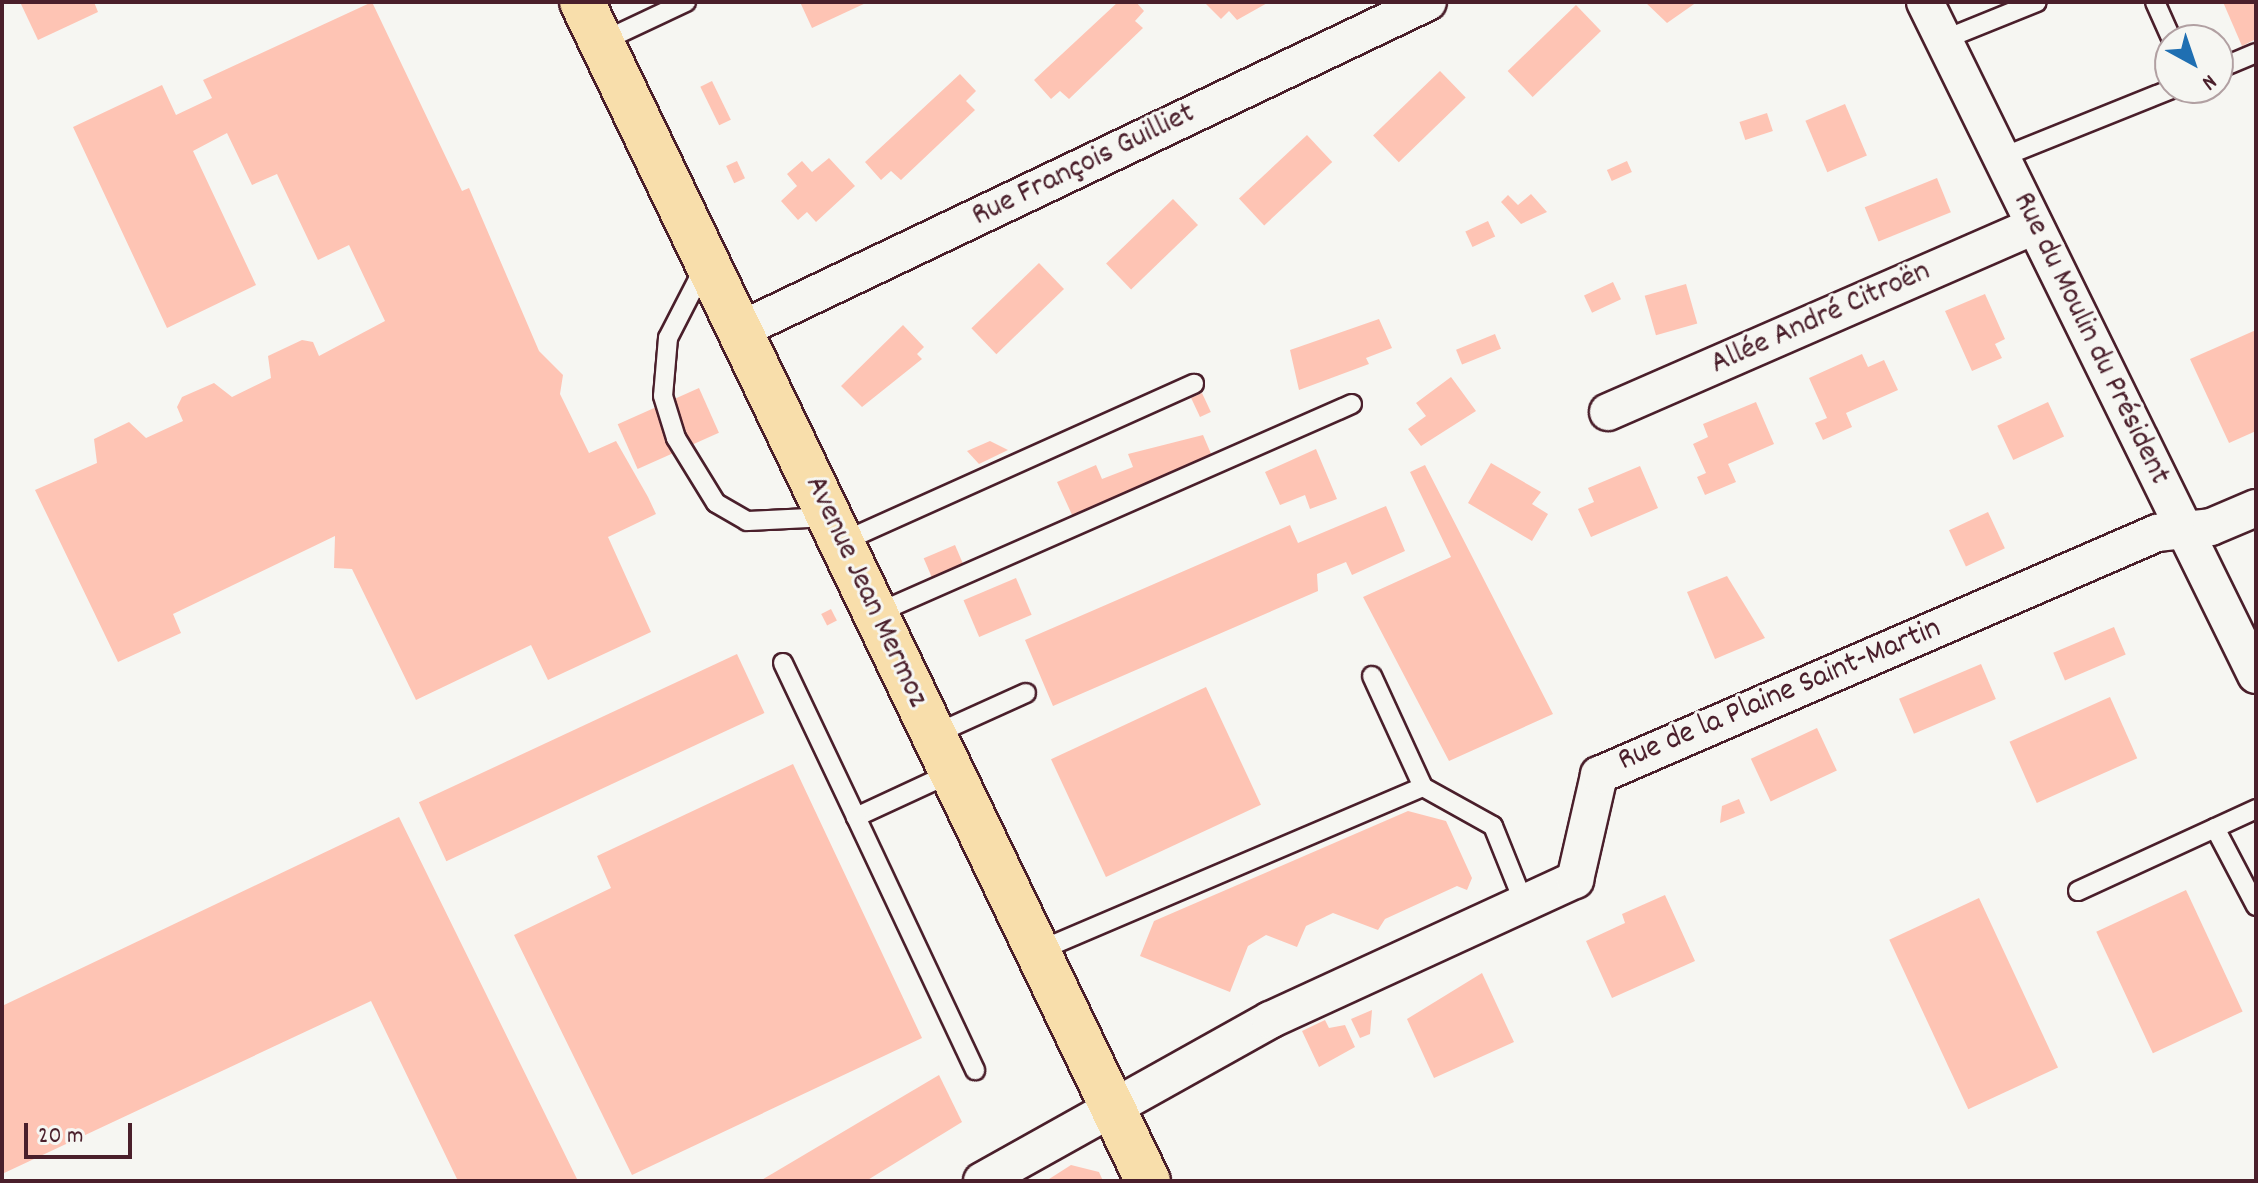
<!DOCTYPE html>
<html>
<head>
<meta charset="utf-8">
<style>
  body { margin:0 }
  #map { position:relative; width:2258px; height:1183px; overflow:hidden; background:#f6f6f2; font-family:Dekko,sans-serif }
  div>[style] { position:absolute }
  .building>* { inset:0; background:#fec4b4; transform-origin:0 0 }
  .roads { filter:drop-shadow(2px 0 #4a1f2b) drop-shadow(-2px 0 #4a1f2b) drop-shadow(0 2px #4a1f2b) drop-shadow(0 -2px #4a1f2b) }
  .service>* { height:18px; margin:-9px; padding:0 9px; transform-origin:9px; border-radius:9px; background:#f6f6f2 }
  .minor>* { height:36px; margin:-18px; padding:0 18px; transform-origin:18px; border-radius:18px; background:#f6f6f2 }
  .primary>* { height:44px; margin:-22px; padding:0 22px; transform-origin:22px; border-radius:22px; background:#f8deab }
  span { translate:-50% -50%; white-space:nowrap; text-align:center; line-height:1.15; -webkit-text-stroke:6px #f6f6f2; paint-order:stroke }
  .street-label { font-size:32px; color:#4a1f2b }
  .frame { position:absolute; inset:0; border:4px solid #4a1f2b; pointer-events:none }
  .north { position:absolute; left:2154px; top:24px; width:80px; height:80px; box-sizing:border-box; background:#f6f6f2; border:2px solid #b1a0a2; border-radius:50%; rotate:140deg; font-size:22px; font-weight:700; line-height:32px; text-align:center; color:#4a1f2b }
  .north::after { content:''; display:block; margin:auto; width:28px; height:36px; background:#1f6fb2; clip-path:polygon(50% 0,100% 100%,50% 72%,0 100%) }
  .scale { position:absolute; left:24px; top:1123px; width:108px; height:36px; box-sizing:border-box; border:4px solid #4a1f2b; border-top:0; padding-left:10px; font-size:24px; line-height:28px; white-space:nowrap; color:#4a1f2b; -webkit-text-stroke:6px #f6f6f2; paint-order:stroke }
</style>
</head>
<body>
<div id="map">
  <div class="building">
    <div style="clip-path:polygon(20px 2px,94px 2px,98px 12px,38px 40px)"></div>
    <div style="clip-path:polygon(372px 2px,462px 191px,469px 188px,539px 351px,563px 375px,560px 394px,589px 453px,616px 441px,648px 497px,656px 514px,608px 537px,651px 632px,548px 680px,531px 645px,416px 700px,352px 569px,334px 568px,335px 536px,173px 614px,181px 633px,118px 662px,35px 490px,97px 463px,94px 439px,129px 422px,146px 438px,183px 421px,177px 407px,182px 397px,214px 383px,232px 397px,271px 378px,268px 356px,302px 340px,313px 342px,319px 356px,385px 321px,349px 245px,318px 260px,277px 174px,252px 185px,227px 133px,193px 151px,256px 285px,167px 328px,73px 127px,162px 85px,176px 115px,212px 98px,203px 80px)"></div>
    <div style="clip-path:polygon(800px 2px,868px 2px,812px 28px)"></div>
    <div style="clip-path:polygon(1118px 2px,1136px 2px,1144px 11px,1135px 21px,1143px 28px,1069px 99px,1060px 91px,1051px 99px,1034px 80px)"></div>
    <div style="clip-path:polygon(1204px 2px,1269px 2px,1237px 20px,1229px 11px,1221px 19px)"></div>
    <div style="clip-path:polygon(1645px 2px,1697px 2px,1667px 23px)"></div>
    <div style="clip-path:polygon(2223px 2px,2256px 2px,2256px 39px,2242px 46px)"></div>
    <div style="left:1576px;top:5px;width:36px;height:95px;rotate:46deg"></div>
    <div style="left:1440px;top:71px;width:37px;height:93px;rotate:46deg"></div>
    <div style="clip-path:polygon(960px 74px,976px 91px,966px 101px,975px 110px,901px 180px,891px 171px,881px 180px,865px 162px)"></div>
    <div style="left:712px;top:81px;width:43px;height:13px;rotate:64deg"></div>
    <div style="left:1845px;top:104px;width:56px;height:43px;rotate:67deg"></div>
    <div style="left:1767px;top:113px;width:19px;height:29px;rotate:72deg"></div>
    <div style="left:1307px;top:135px;width:37px;height:93px;rotate:47deg"></div>
    <div style="clip-path:polygon(829px 158px,855px 186px,816px 222px,807px 212px,798px 220px,781px 201px,797px 186px,787px 174px,802px 161px,812px 172px)"></div>
    <div style="left:737px;top:161px;width:19px;height:12px;rotate:65deg"></div>
    <div style="left:1627px;top:161px;width:12px;height:22px;rotate:66deg"></div>
    <div style="left:1937px;top:178px;width:37px;height:78px;rotate:68deg"></div>
    <div style="clip-path:polygon(1531px 194px,1547px 212px,1521px 224px,1501px 202px,1508px 195px,1518px 205px)"></div>
    <div style="left:1173px;top:199px;width:36px;height:93px;rotate:46deg"></div>
    <div style="left:1488px;top:221px;width:17px;height:25px;rotate:65deg"></div>
    <div style="left:1039px;top:263px;width:36px;height:94px;rotate:46deg"></div>
    <div style="left:1613px;top:282px;width:19px;height:32px;rotate:65deg"></div>
    <div style="left:1686px;top:284px;width:41px;height:43px;rotate:74deg"></div>
    <div style="clip-path:polygon(1985px 294px,2005px 339px,1995px 344px,2002px 358px,1972px 371px,1945px 311px)"></div>
    <div style="clip-path:polygon(1379px 319px,1392px 348px,1366px 358px,1369px 364px,1299px 390px,1290px 350px)"></div>
    <div style="clip-path:polygon(903px 325px,924px 347px,917px 354px,922px 359px,862px 407px,841px 386px)"></div>
    <div style="clip-path:polygon(2256px 330px,2256px 431px,2229px 443px,2190px 359px)"></div>
    <div style="left:1495px;top:334px;width:16px;height:42px;rotate:68deg"></div>
    <div style="clip-path:polygon(1862px 354px,1868px 367px,1884px 360px,1898px 390px,1846px 413px,1852px 427px,1823px 440px,1815px 423px,1827px 418px,1809px 378px)"></div>
    <div style="clip-path:polygon(1451px 377px,1476px 411px,1421px 446px,1408px 429px,1426px 416px,1416px 403px)"></div>
    <div style="left:699px;top:388px;width:49px;height:89px;rotate:66deg"></div>
    <div style="left:1202px;top:393px;width:21px;height:12px;rotate:65deg"></div>
    <div style="clip-path:polygon(1756px 402px,1774px 444px,1728px 464px,1736px 482px,1705px 495px,1697px 477px,1706px 473px,1693px 444px,1708px 437px,1703px 424px)"></div>
    <div style="left:2048px;top:402px;width:38px;height:56px;rotate:65deg"></div>
    <div style="clip-path:polygon(1203px 435px,1212px 456px,1073px 517px,1057px 482px,1096px 465px,1102px 479px,1133px 467px,1128px 454px)"></div>
    <div style="clip-path:polygon(990px 441px,1008px 450px,979px 464px,967px 451px)"></div>
    <div style="clip-path:polygon(1316px 449px,1337px 499px,1310px 509px,1305px 495px,1280px 505px,1265px 472px)"></div>
    <div style="clip-path:polygon(1491px 463px,1541px 492px,1532px 504px,1548px 514px,1532px 541px,1468px 503px)"></div>
    <div style="clip-path:polygon(1425px 465px,1553px 714px,1449px 761px,1363px 597px,1451px 557px,1410px 472px)"></div>
    <div style="clip-path:polygon(1640px 466px,1658px 508px,1591px 537px,1578px 509px,1594px 502px,1588px 488px)"></div>
    <div style="clip-path:polygon(1386px 506px,1405px 551px,1352px 575px,1346px 562px,1317px 574px,1318px 591px,1053px 706px,1025px 640px,1290px 525px,1298px 543px)"></div>
    <div style="left:1988px;top:512px;width:40px;height:43px;rotate:65deg"></div>
    <div style="left:955px;top:545px;width:21px;height:34px;rotate:67deg"></div>
    <div style="clip-path:polygon(1727px 576px,1765px 638px,1715px 659px,1687px 592px)"></div>
    <div style="left:1016px;top:578px;width:40px;height:57px;rotate:67deg"></div>
    <div style="left:831px;top:609px;width:13px;height:11px;rotate:63deg"></div>
    <div style="left:2114px;top:627px;width:30px;height:66px;rotate:67deg"></div>
    <div style="left:737px;top:654px;width:65px;height:351px;rotate:65deg"></div>
    <div style="left:1981px;top:664px;width:38px;height:89px;rotate:67deg"></div>
    <div style="left:1206px;top:687px;width:130px;height:171px;rotate:65deg"></div>
    <div style="left:2110px;top:697px;width:67px;height:110px;rotate:66deg"></div>
    <div style="left:1817px;top:728px;width:47px;height:73px;rotate:65deg"></div>
    <div style="clip-path:polygon(793px 764px,922px 1038px,632px 1175px,514px 935px,611px 888px,597px 856px)"></div>
    <div style="clip-path:polygon(1739px 799px,1745px 813px,1720px 823px,1722px 806px)"></div>
    <div style="clip-path:polygon(1408px 811px,1446px 821px,1472px 878px,1467px 890px,1457px 886px,1385px 919px,1378px 930px,1333px 913px,1306px 926px,1297px 947px,1266px 935px,1248px 946px,1230px 992px,1140px 956px,1154px 921px)"></div>
    <div style="clip-path:polygon(399px 817px,578px 1181px,458px 1181px,371px 1001px,2px 1174px,2px 1006px)"></div>
    <div style="left:2186px;top:890px;width:134px;height:99px;rotate:65deg"></div>
    <div style="clip-path:polygon(1665px 895px,1695px 961px,1612px 998px,1586px 941px,1625px 923px,1622px 914px)"></div>
    <div style="left:1979px;top:898px;width:187px;height:99px;rotate:65deg"></div>
    <div style="clip-path:polygon(1482px 973px,1514px 1042px,1434px 1078px,1407px 1019px)"></div>
    <div style="clip-path:polygon(1372px 1010px,1370px 1034px,1360px 1038px,1351px 1019px)"></div>
    <div style="clip-path:polygon(1325px 1020px,1329px 1028px,1345px 1025px,1355px 1047px,1319px 1067px,1302px 1031px)"></div>
    <div style="clip-path:polygon(939px 1075px,962px 1122px,866px 1181px,760px 1181px)"></div>
    <div style="clip-path:polygon(1071px 1165px,1099px 1172px,1103px 1181px,1046px 1181px)"></div>
  </div>
  <div class="roads">
    <div class="service">
      <div style="left:2155px;top:2px;width:42px;rotate:65.9deg"></div>
      <div style="left:1943px;top:40px;width:101px;rotate:-22deg"></div>
      <div style="left:601px;top:42px;width:94px;rotate:-25.2deg"></div>
      <div style="left:2218px;top:69px;width:41px;rotate:-22.8deg"></div>
      <div style="left:2000px;top:158px;width:188px;rotate:-21.9deg"></div>
      <div style="left:706px;top:264px;width:83px;rotate:117.2deg"></div>
      <div style="left:668px;top:338px;width:58px;rotate:94.9deg"></div>
      <div style="left:663px;top:396px;width:44px;rotate:72.8deg"></div>
      <div style="left:676px;top:438px;width:76px;rotate:58.4deg"></div>
      <div style="left:716px;top:503px;width:36px;rotate:30deg"></div>
      <div style="left:747px;top:521px;width:83px;rotate:-2.8deg"></div>
      <div style="left:842px;top:542px;width:386px;rotate:-24.2deg"></div>
      <div style="left:875px;top:614px;width:521px;rotate:-23.76deg"></div>
      <div style="left:783px;top:663px;width:170px;rotate:64.6deg"></div>
      <div style="left:1372px;top:676px;width:122px;rotate:65.3deg"></div>
      <div style="left:933px;top:735px;width:102px;rotate:-24.3deg"></div>
      <div style="left:951px;top:773px;width:105px;rotate:155.1deg"></div>
      <div style="left:856px;top:817px;width:280px;rotate:64.8deg"></div>
      <div style="left:2215px;top:828px;width:88px;rotate:62.3deg"></div>
      <div style="left:2078px;top:891px;width:196px;rotate:-24.7deg"></div>
      <div style="left:1036px;top:952px;width:421px;rotate:-23.1deg"></div>
      <div style="left:1423px;top:787px;width:80px;rotate:29.1deg"></div>
      <div style="left:1493px;top:826px;width:83px;rotate:68.1deg"></div>
    </div>
    <div class="minor">
      <div style="left:1925px;top:2px;width:750px;rotate:63.81deg"></div>
      <div style="left:740px;top:330px;width:762px;rotate:-25.49deg"></div>
      <div style="left:1608px;top:412px;width:465px;rotate:-23.6deg"></div>
      <div style="left:982px;top:1181px;width:330px;rotate:-29.2deg"></div>
      <div style="left:1270px;top:1020px;width:336px;rotate:-24.7deg"></div>
      <div style="left:1575px;top:880px;width:108px;rotate:-77.1deg"></div>
      <div style="left:1599px;top:775px;width:608px;rotate:-23.45deg"></div>
      <div style="left:2157px;top:533px;width:54px;rotate:-6.3deg"></div>
      <div style="left:2211px;top:527px;width:49px;rotate:-22.9deg"></div>
    </div>
    <div class="primary">
      <div style="left:582px;top:2px;width:1308px;rotate:64.36deg"></div>
    </div>
  </div>
  <div class="street-label">
    <span style="left:1084px;top:166px;rotate:-26deg">Rue François Guilliet</span>
    <span style="left:1821px;top:319px;rotate:-24deg">Allée André Citroën</span>
    <span style="left:2090px;top:339px;rotate:64deg">Rue du Moulin du Président</span>
    <span style="left:865px;top:592px;rotate:65deg">Avenue Jean Mermoz</span>
    <span style="left:1780px;top:696px;rotate:-23deg">Rue de la Plaine Saint-Martin</span>
  </div>
  <div class="frame"></div>
  <div class="north">N</div>
  <div class="scale">20 m</div>
</div>
</body>
</html>
